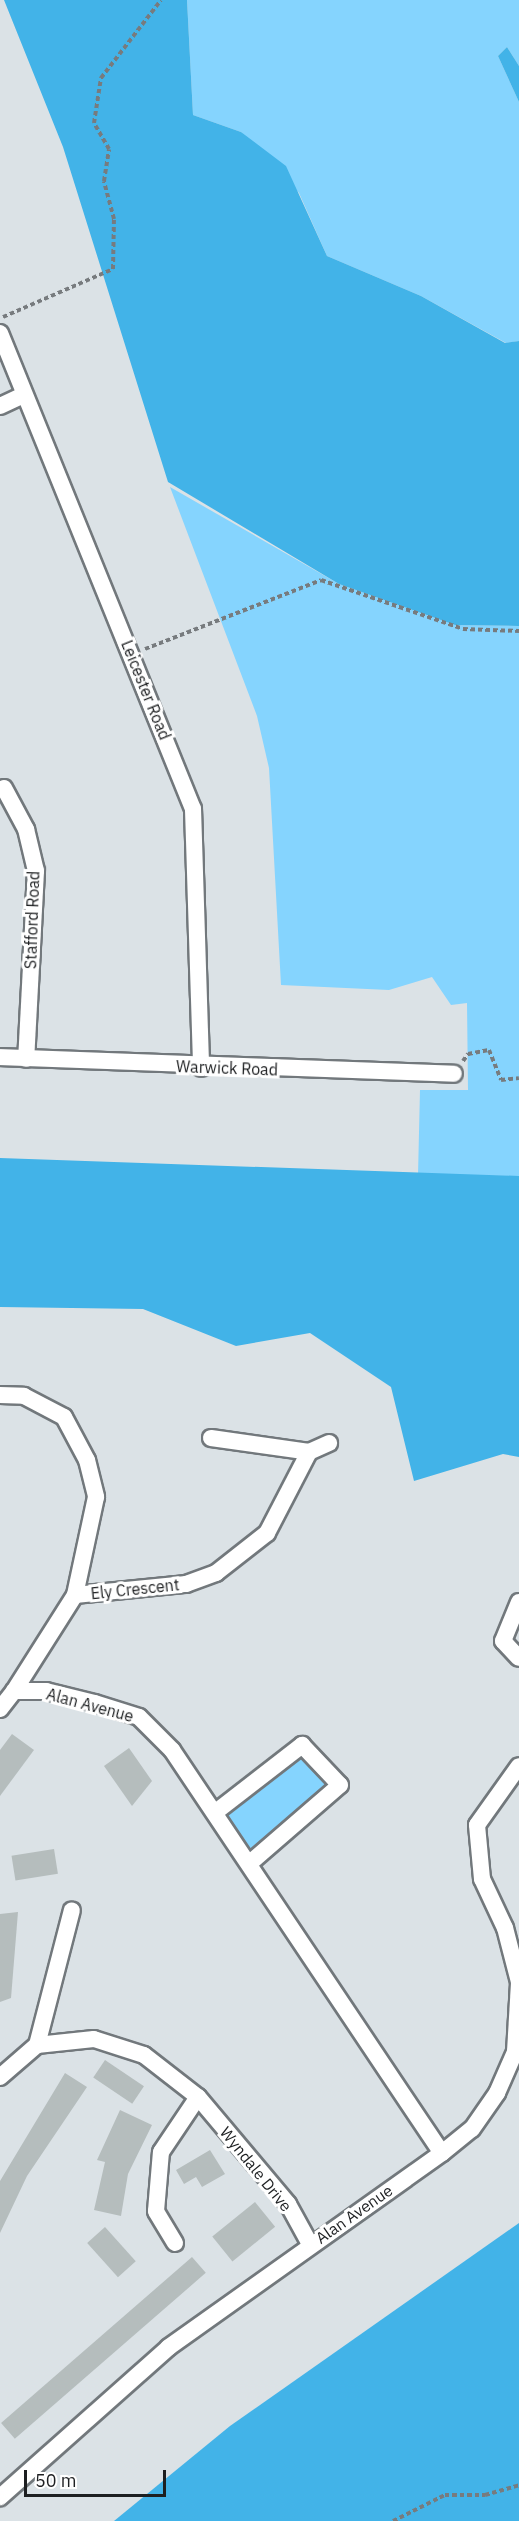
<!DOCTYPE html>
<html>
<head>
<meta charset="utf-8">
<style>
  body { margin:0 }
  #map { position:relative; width:519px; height:2521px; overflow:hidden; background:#dbe2e6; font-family:"IBM Plex Sans",sans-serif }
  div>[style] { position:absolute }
  .green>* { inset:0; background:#85d4fe }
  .forest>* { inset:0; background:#42b3e8 }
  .building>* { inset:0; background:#b5bdbd; transform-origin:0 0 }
  .path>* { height:4px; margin-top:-2px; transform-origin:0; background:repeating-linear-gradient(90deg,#777b7e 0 4.5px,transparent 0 7.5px) }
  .roads { filter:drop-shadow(2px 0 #72787c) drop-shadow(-2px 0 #72787c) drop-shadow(0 2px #72787c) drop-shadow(0 -2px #72787c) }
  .minor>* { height:16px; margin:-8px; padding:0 8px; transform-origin:8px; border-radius:8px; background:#fff }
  span { translate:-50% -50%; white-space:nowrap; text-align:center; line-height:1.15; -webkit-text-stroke:6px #fff; paint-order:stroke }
  .street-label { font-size:16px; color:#1d1f21 }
  .scale { position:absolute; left:24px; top:2470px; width:142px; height:27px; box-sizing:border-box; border:3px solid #1d1f21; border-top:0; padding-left:8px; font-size:18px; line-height:21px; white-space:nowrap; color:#1d1f21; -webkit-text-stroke:4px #fff; paint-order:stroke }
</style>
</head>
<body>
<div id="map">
  <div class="green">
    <div style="clip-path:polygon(187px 0,519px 0,519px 66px,507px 47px,498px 56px,519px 102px,519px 341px,506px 343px,421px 296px,327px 256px,299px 193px,241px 132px,193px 115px)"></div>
    <div style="clip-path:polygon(170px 487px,339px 584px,455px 625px,519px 626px,519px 1176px,418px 1175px,420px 1090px,468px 1090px,467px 1003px,451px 1005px,432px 977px,389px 990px,281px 985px,269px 768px,257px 716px)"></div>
    <div style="clip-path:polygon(301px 1756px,329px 1779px,322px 1794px,250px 1857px,223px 1814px)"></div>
  </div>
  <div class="forest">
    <div style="clip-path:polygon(4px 0,187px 0,193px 115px,241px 132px,286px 166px,327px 256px,421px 296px,505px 343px,519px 341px,519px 626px,455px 625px,339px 584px,168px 482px,63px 147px)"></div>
    <div style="clip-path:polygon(507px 47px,519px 66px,519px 102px,498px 56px)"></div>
    <div style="clip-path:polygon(0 1158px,519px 1176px,519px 1457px,503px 1454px,414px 1481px,391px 1387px,310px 1333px,236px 1346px,143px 1309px,0 1307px)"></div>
    <div style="clip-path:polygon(519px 2223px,519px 2521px,114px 2521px,230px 2426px)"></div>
  </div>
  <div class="building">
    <div style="clip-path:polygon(12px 1734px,34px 1750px,0 1796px,0 1750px)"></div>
    <div style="clip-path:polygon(129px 1748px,152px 1781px,132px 1806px,104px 1766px)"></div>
    <div style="left:54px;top:1849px;width:25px;height:43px;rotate:81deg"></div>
    <div style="clip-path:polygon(18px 1912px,11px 1998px,0 2002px,0 1914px)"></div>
    <div style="left:105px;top:2060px;width:47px;height:21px;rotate:34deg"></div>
    <div style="clip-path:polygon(65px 2073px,87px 2087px,27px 2176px,0 2233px,0 2181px)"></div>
    <div style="clip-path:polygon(120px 2110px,152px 2125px,128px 2174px,121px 2216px,94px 2210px,105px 2162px,97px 2160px)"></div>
    <div style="clip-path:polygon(210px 2150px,225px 2174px,202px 2187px,196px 2177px,184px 2184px,176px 2170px)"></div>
    <div style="left:255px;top:2202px;width:32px;height:55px;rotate:51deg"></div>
    <div style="left:105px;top:2227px;width:46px;height:24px;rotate:48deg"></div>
    <div style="left:192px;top:2257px;width:21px;height:253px;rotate:49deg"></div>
  </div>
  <div class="path">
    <div style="left:3px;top:317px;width:120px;rotate:-23.6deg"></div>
    <div style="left:113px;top:269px;width:50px;rotate:-88.9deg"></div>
    <div style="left:114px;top:219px;width:39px;rotate:-105deg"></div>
    <div style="left:104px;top:181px;width:32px;rotate:-81deg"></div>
    <div style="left:109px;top:149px;width:30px;rotate:-120deg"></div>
    <div style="left:94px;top:123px;width:46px;rotate:-81.2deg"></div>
    <div style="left:101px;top:78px;width:98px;rotate:-52.4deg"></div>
    <div style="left:145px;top:649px;width:189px;rotate:-21.4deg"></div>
    <div style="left:321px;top:580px;width:150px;rotate:19deg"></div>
    <div style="left:463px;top:629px;width:56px;rotate:2deg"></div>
    <div style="left:463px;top:1061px;width:9px;rotate:-54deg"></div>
    <div style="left:468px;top:1054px;width:21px;rotate:-11deg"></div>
    <div style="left:489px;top:1050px;width:32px;rotate:68deg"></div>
    <div style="left:501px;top:1080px;width:18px;rotate:-6deg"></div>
    <div style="left:393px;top:2521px;width:58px;rotate:-26.6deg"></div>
    <div style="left:445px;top:2495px;width:40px"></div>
    <div style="left:485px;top:2495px;width:35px;rotate:-16deg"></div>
  </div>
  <div class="roads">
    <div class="minor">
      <div style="left:0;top:333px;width:514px;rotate:67.93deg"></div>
      <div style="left:193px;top:809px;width:259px;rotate:88.2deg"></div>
      <div style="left:0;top:406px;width:26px;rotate:-25deg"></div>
      <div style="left:4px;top:788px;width:47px;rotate:61.8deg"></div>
      <div style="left:26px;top:829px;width:43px;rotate:76.6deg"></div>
      <div style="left:36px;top:871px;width:188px;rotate:93deg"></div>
      <div style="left:0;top:1057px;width:454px;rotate:2.1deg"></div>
      <div style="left:0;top:1395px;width:24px;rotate:2deg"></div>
      <div style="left:24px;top:1396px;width:45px;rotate:27.7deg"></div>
      <div style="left:64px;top:1417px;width:49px;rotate:61.9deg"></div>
      <div style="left:87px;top:1460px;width:38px;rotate:76deg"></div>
      <div style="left:96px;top:1497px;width:100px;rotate:102.1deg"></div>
      <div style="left:75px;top:1595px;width:114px;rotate:122.4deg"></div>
      <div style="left:211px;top:1438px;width:99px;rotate:8.1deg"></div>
      <div style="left:309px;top:1452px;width:22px;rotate:-24deg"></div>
      <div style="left:75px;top:1595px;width:112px;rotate:-5.7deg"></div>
      <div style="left:186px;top:1584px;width:32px;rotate:-20deg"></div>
      <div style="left:216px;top:1573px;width:65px;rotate:-38.1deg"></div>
      <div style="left:267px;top:1533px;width:91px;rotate:-62.6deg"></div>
      <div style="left:519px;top:1602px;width:42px;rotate:112.3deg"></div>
      <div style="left:503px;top:1641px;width:23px;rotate:47deg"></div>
      <div style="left:0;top:1709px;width:23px;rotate:-52deg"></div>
      <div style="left:14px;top:1691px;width:32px"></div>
      <div style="left:46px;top:1691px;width:50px;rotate:13.8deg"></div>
      <div style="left:95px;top:1703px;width:46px;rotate:17.7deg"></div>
      <div style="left:139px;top:1717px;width:47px;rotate:45deg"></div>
      <div style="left:172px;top:1750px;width:485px;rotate:56.2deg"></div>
      <div style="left:442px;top:2153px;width:336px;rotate:144.6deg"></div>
      <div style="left:168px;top:2348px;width:225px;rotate:138.4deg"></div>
      <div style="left:217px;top:1811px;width:108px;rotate:-37.8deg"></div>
      <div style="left:302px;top:1745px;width:55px;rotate:46.5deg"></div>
      <div style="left:340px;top:1785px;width:119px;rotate:139.1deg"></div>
      <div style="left:37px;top:2045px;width:139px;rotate:-75.5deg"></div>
      <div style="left:0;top:2077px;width:49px;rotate:-40.9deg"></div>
      <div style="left:37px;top:2045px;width:57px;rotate:-6deg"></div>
      <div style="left:94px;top:2039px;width:52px;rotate:17.7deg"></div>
      <div style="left:144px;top:2055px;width:68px;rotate:37.9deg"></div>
      <div style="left:198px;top:2097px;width:140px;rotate:49.9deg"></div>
      <div style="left:288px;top:2204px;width:46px;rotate:61.2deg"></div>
      <div style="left:442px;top:2153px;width:38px;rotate:-39deg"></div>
      <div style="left:472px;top:2129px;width:44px;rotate:-55.2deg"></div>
      <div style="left:497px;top:2093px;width:45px;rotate:-66.3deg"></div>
      <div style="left:515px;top:2052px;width:70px;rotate:-86.7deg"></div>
      <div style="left:519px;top:1982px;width:56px;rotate:-104.5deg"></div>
      <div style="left:505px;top:1928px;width:54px;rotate:-115.1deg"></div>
      <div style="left:482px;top:1879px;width:54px;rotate:-95.3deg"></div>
      <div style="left:477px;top:1825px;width:72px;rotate:-54.6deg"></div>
      <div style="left:175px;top:2243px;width:37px;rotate:-121deg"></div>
      <div style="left:156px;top:2211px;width:59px;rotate:-85.2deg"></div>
      <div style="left:161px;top:2152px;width:66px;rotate:-56.1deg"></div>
    </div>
  </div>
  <div class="street-label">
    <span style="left:146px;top:690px;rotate:68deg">Leicester Road</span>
    <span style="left:32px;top:920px;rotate:-88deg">Stafford Road</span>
    <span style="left:227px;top:1068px;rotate:2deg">Warwick Road</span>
    <span style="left:135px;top:1589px;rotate:-6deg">Ely Crescent</span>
    <span style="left:90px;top:1705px;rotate:15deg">Alan Avenue</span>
    <span style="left:256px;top:2169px;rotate:51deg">Wyndale Drive</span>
    <span style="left:354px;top:2214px;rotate:-35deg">Alan Avenue</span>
  </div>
  <div class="scale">50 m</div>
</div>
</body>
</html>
